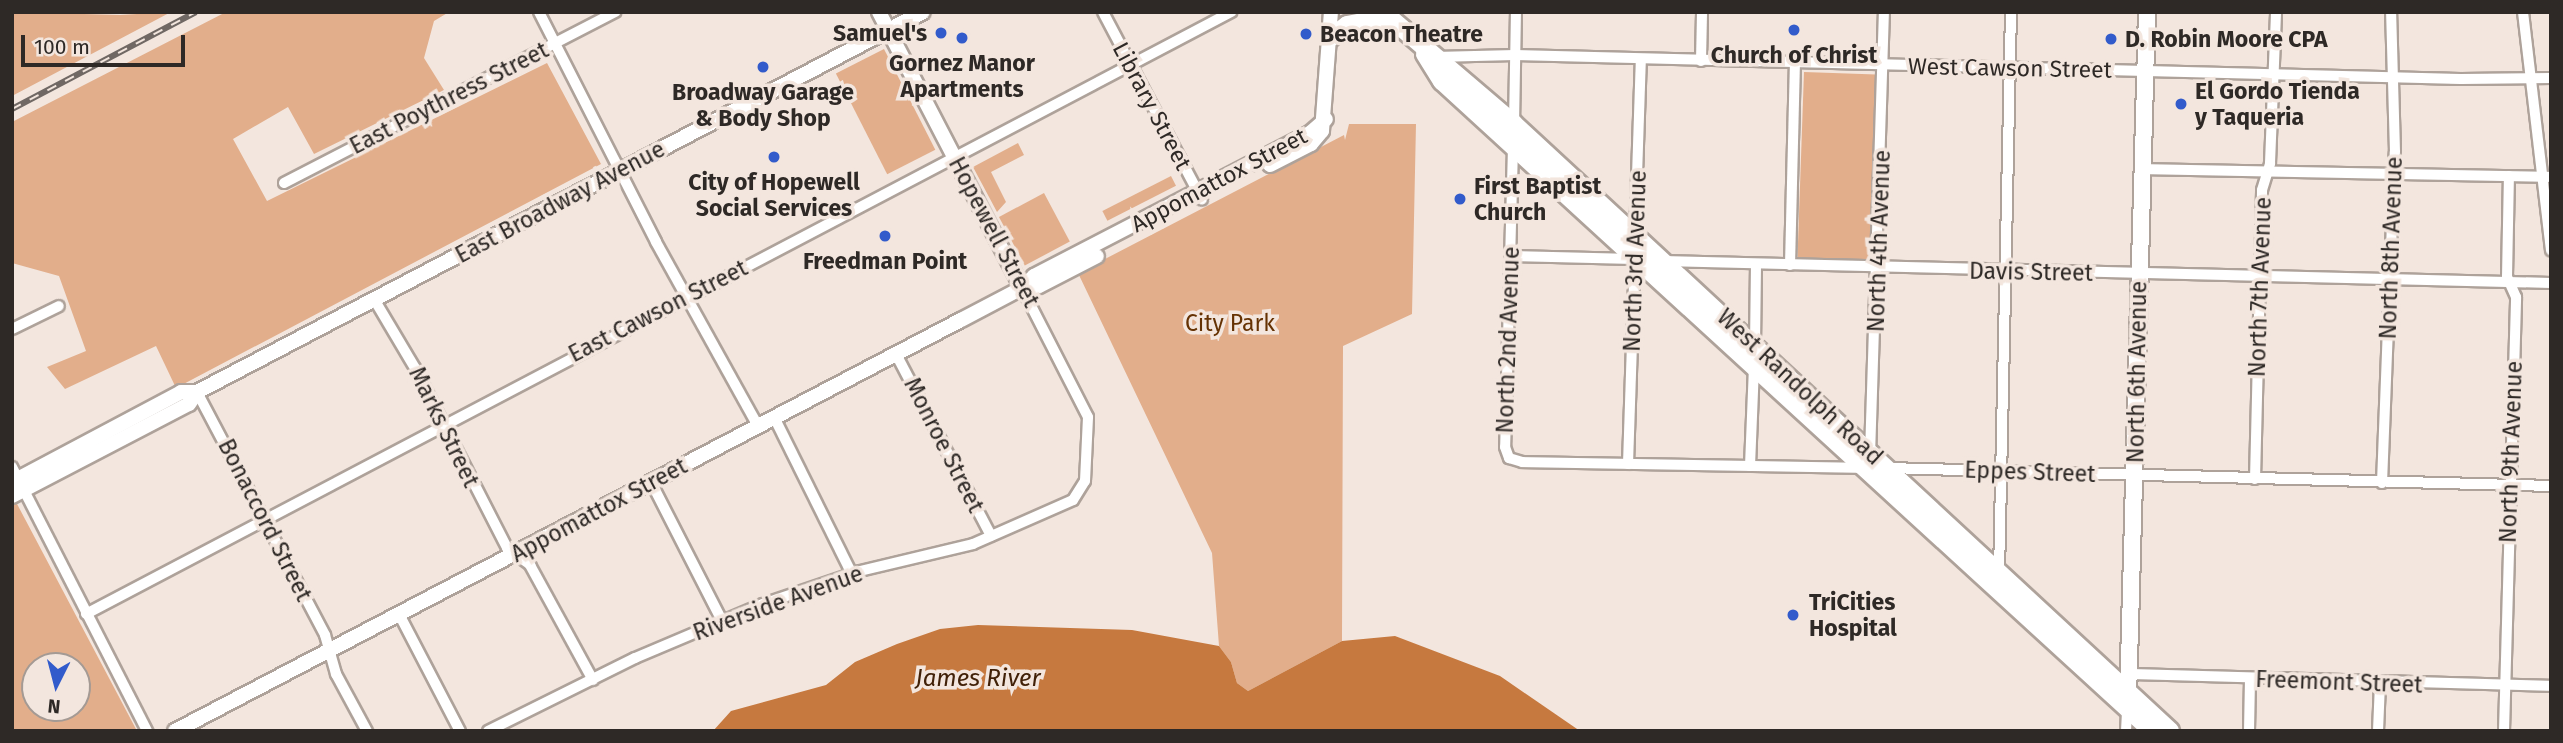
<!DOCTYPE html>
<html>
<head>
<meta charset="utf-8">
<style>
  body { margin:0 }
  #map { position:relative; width:2563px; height:743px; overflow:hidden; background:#f3e6de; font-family:"Fira Sans",sans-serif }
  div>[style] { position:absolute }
  .green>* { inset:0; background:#e2ae8b; transform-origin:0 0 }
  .water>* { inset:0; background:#c6793f }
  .roads { filter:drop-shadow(2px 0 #aea29a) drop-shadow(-2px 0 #aea29a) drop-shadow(0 2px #aea29a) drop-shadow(0 -2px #aea29a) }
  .street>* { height:10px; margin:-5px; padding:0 5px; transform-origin:5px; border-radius:5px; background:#fff }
  .secondary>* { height:14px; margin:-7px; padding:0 7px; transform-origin:7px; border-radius:7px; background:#fff }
  .primary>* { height:16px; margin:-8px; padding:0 8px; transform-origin:8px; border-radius:8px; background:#fff }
  .highway>* { height:18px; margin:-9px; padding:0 9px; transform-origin:9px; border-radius:9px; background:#fff }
  .rail>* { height:6px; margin-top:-3px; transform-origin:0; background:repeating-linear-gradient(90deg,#f3e6de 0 10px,#706864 0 20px); box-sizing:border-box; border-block:2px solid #706864 }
  .dots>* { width:19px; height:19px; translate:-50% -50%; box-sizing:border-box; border:4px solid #f3e6de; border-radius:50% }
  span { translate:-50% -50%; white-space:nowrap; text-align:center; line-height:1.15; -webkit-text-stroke:7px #f3e6de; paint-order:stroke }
  .poi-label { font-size:23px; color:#2e2926; font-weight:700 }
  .right { translate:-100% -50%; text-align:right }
  .left { translate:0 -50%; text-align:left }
  .street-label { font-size:23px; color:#2e2926 }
  .park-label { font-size:23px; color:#653203 }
  .water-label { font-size:24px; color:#412108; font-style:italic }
  .frame { position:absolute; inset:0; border:14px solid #2e2926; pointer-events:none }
  .north { position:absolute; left:21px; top:652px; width:70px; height:70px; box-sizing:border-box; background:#f3e6de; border:2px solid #a49a94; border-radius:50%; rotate:186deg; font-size:19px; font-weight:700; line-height:28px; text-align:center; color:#2e2926 }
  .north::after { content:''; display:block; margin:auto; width:24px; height:32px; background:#325bcb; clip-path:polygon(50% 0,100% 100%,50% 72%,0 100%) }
  .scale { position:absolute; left:21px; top:35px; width:164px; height:32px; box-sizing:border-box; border:4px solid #2e2926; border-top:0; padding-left:9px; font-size:21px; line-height:24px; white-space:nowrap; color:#2e2926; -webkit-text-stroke:5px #f3e6de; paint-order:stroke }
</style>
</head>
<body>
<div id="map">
  <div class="green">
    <div style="clip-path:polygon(12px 12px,120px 15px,171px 12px,12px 96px)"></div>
    <div style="clip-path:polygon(226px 12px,449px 12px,434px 21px,424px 58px,444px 90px,314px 154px,288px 107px,233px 139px,267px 201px,547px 63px,601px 164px,176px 388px,156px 346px,65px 389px,47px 367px,86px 351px,59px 276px,12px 263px,12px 122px)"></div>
    <div style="left:884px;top:49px;width:113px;height:54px;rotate:63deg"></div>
    <div style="left:1804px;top:72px;width:72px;height:188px;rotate:2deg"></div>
    <div style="clip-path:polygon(1349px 124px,1416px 124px,1412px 314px,1343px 346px,1342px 641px,1248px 691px,1237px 683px,1231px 662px,1219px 646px,1212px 553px,1078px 273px,1344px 135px,1345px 140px)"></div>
    <div style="clip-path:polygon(1018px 143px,1024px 155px,991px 172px,1006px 202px,997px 212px,973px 167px)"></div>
    <div style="left:1171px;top:176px;width:11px;height:77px;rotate:63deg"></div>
    <div style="left:1044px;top:193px;width:55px;height:51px;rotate:62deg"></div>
    <div style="clip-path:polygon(evenodd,16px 502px,137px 731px,12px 731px,12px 505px,16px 502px,35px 666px,77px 666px,77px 708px,35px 708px,35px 666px)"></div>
  </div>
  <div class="water">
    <div style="clip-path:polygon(978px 625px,1132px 630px,1219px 646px,1231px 662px,1237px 683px,1248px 691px,1342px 641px,1395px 636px,1500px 676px,1580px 731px,713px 731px,731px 711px,826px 685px,855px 662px,897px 644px,940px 629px)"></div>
  </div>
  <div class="roads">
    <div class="street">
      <div style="left:539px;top:12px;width:258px;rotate:63deg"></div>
      <div style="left:656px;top:242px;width:210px;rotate:61deg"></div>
      <div style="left:1103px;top:12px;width:212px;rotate:62.2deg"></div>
      <div style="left:2523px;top:12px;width:240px;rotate:83.3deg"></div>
      <div style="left:1435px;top:57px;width:80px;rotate:-1.4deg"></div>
      <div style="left:1515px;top:55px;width:946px;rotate:1.45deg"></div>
      <div style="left:2461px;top:79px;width:90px;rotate:-0.6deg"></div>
      <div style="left:1701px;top:61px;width:49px;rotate:-88.8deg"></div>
      <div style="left:1514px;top:125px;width:113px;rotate:-89deg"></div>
      <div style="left:1513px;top:147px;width:300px;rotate:91.5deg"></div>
      <div style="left:1505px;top:447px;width:12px;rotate:70deg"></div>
      <div style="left:1509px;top:458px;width:14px;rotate:17deg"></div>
      <div style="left:1522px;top:462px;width:343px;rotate:1deg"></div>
      <div style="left:2143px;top:169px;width:408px;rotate:1.1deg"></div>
      <div style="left:284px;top:183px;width:373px;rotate:-27.3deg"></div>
      <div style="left:1635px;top:236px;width:177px;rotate:-88.1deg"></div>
      <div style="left:1511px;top:256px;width:123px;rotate:1.4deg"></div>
      <div style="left:1663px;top:261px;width:888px;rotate:1.42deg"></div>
      <div style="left:1790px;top:265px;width:202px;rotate:-88.6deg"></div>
      <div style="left:374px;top:299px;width:80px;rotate:59.3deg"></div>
      <div style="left:415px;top:368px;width:202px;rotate:62.9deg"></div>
      <div style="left:507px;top:548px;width:29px;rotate:36deg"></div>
      <div style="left:530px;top:565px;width:131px;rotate:61.3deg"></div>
      <div style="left:12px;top:329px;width:52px;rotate:-26.1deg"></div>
      <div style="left:1755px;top:346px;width:82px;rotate:-89.3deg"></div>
      <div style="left:896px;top:354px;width:205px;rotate:62.4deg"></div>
      <div style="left:197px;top:392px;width:275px;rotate:62.2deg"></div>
      <div style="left:325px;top:635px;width:41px;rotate:74.2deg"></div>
      <div style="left:336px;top:674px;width:65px;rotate:61.5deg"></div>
      <div style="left:774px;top:417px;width:175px;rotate:63.6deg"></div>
      <div style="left:1870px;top:455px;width:443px;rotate:-88.2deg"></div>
      <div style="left:1628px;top:464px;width:206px;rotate:-88.1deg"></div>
      <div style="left:1750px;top:466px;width:101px;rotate:-87.7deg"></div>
      <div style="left:12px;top:467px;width:297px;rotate:62.9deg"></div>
      <div style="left:1887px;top:468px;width:664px;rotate:1.55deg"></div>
      <div style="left:2255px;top:479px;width:289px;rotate:-88.6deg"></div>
      <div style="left:2262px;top:190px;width:28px;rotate:-73deg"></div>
      <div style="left:2270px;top:163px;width:151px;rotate:-87.7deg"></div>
      <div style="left:651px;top:482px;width:156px;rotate:62.9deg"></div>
      <div style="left:2382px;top:483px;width:331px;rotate:-87.8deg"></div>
      <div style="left:2395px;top:152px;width:140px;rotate:-91.6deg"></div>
      <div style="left:1999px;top:574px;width:562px;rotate:-88.78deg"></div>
      <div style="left:86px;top:614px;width:1294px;rotate:-27.73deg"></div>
      <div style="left:399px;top:614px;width:132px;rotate:62.5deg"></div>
      <div style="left:2128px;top:674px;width:423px;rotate:1.6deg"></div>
      <div style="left:488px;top:731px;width:164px;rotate:-26.4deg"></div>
      <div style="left:635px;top:658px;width:139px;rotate:-22.9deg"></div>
      <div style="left:763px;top:604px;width:102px;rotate:-18.8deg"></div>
      <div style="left:860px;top:571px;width:116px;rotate:-13.4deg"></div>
      <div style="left:973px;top:544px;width:109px;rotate:-23.7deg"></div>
      <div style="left:1073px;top:500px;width:22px;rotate:-58deg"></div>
      <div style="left:1085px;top:481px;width:64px;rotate:-87.3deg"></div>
      <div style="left:1088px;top:417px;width:145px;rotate:-117.1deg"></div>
      <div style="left:2126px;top:731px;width:22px;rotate:-87deg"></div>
      <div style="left:2249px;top:731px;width:52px;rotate:-88.9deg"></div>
      <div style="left:2378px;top:731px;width:47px;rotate:-87.6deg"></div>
      <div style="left:2504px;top:731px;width:434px;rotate:-88.4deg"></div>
      <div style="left:2516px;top:297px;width:22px;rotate:-114deg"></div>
      <div style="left:2507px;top:277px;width:101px;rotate:-88.9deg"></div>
    </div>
    <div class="secondary">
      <div style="left:879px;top:12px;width:311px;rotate:62.6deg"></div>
      <div style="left:1270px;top:165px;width:46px;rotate:-27.1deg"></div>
      <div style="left:1311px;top:144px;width:17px;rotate:-50deg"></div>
      <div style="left:1322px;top:131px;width:119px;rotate:-85.7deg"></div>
      <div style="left:1022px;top:288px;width:17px;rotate:-7deg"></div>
      <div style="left:1039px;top:286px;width:65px;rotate:-27.3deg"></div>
      <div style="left:12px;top:482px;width:191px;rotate:-28deg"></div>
      <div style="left:181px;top:392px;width:16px"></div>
      <div style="left:197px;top:392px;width:819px;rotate:-27.63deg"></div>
      <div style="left:12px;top:496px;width:199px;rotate:-27.5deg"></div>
      <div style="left:189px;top:404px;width:14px;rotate:-56deg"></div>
      <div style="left:175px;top:731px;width:887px;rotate:-27.61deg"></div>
      <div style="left:961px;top:320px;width:69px;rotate:-27.7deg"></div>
      <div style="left:1022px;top:288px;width:17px;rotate:-45deg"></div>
      <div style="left:1034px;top:276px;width:311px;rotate:-27.4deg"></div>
      <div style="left:1310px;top:133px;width:21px;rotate:-41deg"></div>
    </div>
    <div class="primary">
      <div style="left:2128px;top:699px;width:687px;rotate:-88.42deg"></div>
    </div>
    <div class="highway">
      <div style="left:1383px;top:12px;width:172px;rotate:40.5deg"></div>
      <div style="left:1514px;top:124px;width:894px;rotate:42.78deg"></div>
      <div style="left:1330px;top:38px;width:21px;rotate:-37deg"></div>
      <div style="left:1347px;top:25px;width:42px;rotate:-11deg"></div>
      <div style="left:1425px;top:54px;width:32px;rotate:58deg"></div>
      <div style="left:1442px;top:81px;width:963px;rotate:42.47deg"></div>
    </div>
  </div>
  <div class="rail">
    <div style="left:12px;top:109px;width:208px;rotate:-27.8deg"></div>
  </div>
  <div class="dots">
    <div style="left:1794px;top:30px;background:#325bcb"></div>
    <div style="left:941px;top:33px;background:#325bcb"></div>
    <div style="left:1306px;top:34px;background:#325bcb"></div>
    <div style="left:962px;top:38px;background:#325bcb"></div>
    <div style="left:2111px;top:39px;background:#325bcb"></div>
    <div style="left:763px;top:67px;background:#325bcb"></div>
    <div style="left:2181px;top:104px;background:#325bcb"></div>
    <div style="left:774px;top:157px;background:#325bcb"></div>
    <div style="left:1460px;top:199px;background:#325bcb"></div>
    <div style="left:885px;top:236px;background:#325bcb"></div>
    <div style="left:1793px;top:615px;background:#325bcb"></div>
  </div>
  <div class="poi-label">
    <span class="right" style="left:927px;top:33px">Samuel's</span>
    <span class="left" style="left:1320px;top:34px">Beacon Theatre</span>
    <span class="left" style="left:2125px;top:39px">D. Robin Moore CPA</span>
    <span style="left:1794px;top:55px">Church of Christ</span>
    <span style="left:962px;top:76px">Gornez Manor<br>Apartments</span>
    <span class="left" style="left:2195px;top:104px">El Gordo Tienda<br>y Taqueria</span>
    <span style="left:763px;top:105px">Broadway Garage<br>&amp; Body Shop</span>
    <span style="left:774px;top:195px">City of Hopewell<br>Social Services</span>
    <span class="left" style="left:1474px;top:199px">First Baptist<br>Church</span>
    <span style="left:885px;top:261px">Freedman Point</span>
    <span class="left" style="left:1809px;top:615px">TriCities<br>Hospital</span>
  </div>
  <div class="street-label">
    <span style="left:2010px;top:68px;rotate:1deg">West Cawson Street</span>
    <span style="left:449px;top:98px;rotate:-27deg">East Poythress Street</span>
    <span style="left:1152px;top:106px;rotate:62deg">Library Street</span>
    <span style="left:1219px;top:180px;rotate:-28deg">Appomattox Street</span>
    <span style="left:560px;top:202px;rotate:-28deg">East Broadway Avenue</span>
    <span style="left:994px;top:232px;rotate:62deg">Hopewell Street</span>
    <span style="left:1879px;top:241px;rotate:-88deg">North 4th Avenue</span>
    <span style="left:2391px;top:248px;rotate:-88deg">North 8th Avenue</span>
    <span style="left:1635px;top:261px;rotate:-88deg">North 3rd Avenue</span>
    <span style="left:2031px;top:272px;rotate:1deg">Davis Street</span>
    <span style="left:2260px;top:287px;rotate:-88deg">North 7th Avenue</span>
    <span style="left:658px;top:311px;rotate:-27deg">East Cawson Street</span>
    <span style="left:1508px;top:340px;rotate:-88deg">North 2nd Avenue</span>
    <span style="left:2137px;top:372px;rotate:-89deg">North 6th Avenue</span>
    <span style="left:1800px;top:387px;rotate:43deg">West Randolph Road</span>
    <span style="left:444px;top:427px;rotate:64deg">Marks Street</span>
    <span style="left:944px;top:445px;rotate:63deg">Monroe Street</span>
    <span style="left:2511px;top:452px;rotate:-88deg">North 9th Avenue</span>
    <span style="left:2030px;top:472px;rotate:2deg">Eppes Street</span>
    <span style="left:599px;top:510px;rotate:-28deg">Appomattox Street</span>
    <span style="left:265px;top:520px;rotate:63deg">Bonaccord Street</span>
    <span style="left:778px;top:603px;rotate:-20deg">Riverside Avenue</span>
    <span style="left:2339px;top:682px;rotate:2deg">Freemont Street</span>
  </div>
  <div class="park-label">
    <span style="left:1230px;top:323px">City Park</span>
  </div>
  <div class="water-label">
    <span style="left:978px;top:679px">James River</span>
  </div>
  <div class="frame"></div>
  <div class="north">N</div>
  <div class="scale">100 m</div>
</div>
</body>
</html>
